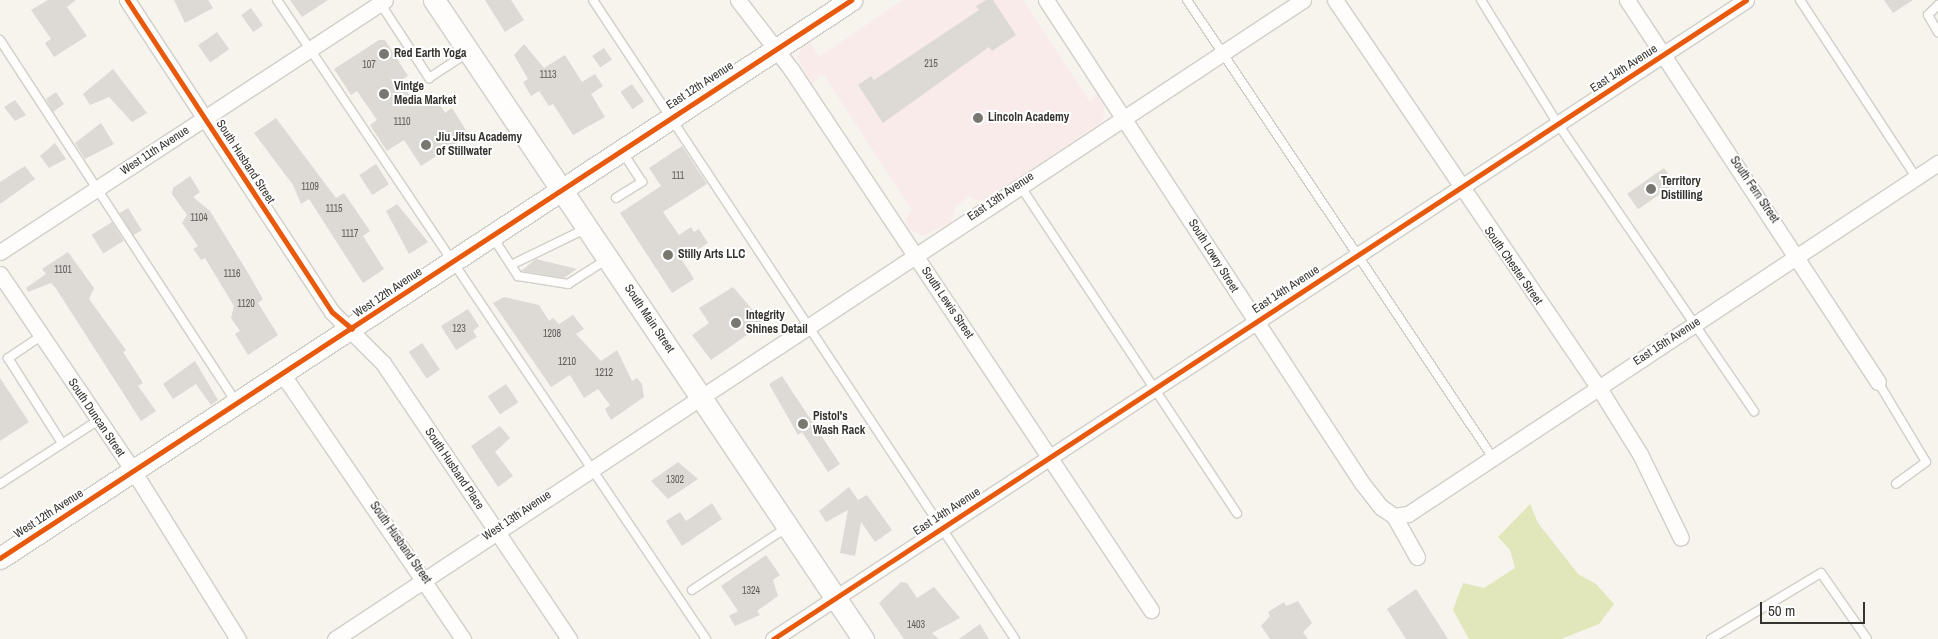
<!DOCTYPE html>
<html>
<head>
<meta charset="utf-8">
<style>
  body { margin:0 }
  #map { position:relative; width:1938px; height:639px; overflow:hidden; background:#f6f4ec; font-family:"Archivo Narrow",sans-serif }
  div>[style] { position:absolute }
  .education>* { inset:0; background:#faebeb }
  .green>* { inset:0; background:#e2e7bb }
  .building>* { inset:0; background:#ddd9d5; transform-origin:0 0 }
  .roads { filter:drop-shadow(1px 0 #d0cfc8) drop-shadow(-1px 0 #d0cfc8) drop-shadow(0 1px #d0cfc8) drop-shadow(0 -1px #d0cfc8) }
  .lane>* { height:8px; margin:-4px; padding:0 4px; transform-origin:4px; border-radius:4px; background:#fefdfc }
  .street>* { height:15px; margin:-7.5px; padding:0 7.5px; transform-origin:7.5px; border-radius:7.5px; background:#fefdfc }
  .secondary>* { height:21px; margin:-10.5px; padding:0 10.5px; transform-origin:10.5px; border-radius:10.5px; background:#fefdfc }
  .cycleway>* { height:5px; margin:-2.5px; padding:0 2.5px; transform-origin:2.5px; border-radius:2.5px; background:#e8590c }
  .dots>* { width:14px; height:14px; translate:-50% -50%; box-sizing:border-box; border:2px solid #fff; border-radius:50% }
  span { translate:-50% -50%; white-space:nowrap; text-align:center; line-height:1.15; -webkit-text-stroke:4px #fff; paint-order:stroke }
  .number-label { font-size:10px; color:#5e5c58 }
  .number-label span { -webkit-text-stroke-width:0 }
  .poi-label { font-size:12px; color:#34332e; font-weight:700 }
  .left { translate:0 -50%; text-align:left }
  .street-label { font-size:12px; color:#34332e }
  .scale { position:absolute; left:1760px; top:602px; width:105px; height:22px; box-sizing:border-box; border:2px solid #34332e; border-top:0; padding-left:6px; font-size:15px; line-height:18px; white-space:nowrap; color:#34332e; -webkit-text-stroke:4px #fff; paint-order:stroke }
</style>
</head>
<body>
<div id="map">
  <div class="education">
    <div style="clip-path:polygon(903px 0,1023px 0,1090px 102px,1098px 93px,1105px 105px,1103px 121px,986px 199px,978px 201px,969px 196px,955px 207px,951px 223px,922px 236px,907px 228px,906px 220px,912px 210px,825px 77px,820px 75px,813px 85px,797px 58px,801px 47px,810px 41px,819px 57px)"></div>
  </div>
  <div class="green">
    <div style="clip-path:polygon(1530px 504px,1538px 523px,1578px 574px,1596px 584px,1614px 604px,1599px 624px,1561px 639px,1469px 639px,1453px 610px,1463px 583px,1484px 588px,1515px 568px,1510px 550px,1498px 537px)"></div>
  </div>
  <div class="building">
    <div style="clip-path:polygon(48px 0,76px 0,67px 7px,87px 36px,54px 57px,45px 43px,51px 39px,31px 10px)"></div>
    <div style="clip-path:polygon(174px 0,208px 0,213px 8px,185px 23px)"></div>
    <div style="clip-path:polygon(290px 0,328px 0,302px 17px)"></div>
    <div style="clip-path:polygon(485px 0,511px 0,524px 20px,505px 32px)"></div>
    <div style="clip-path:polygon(986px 0,993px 0,1016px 35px,992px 51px,989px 47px,883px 123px,858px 85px,871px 76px,874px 80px,979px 10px,976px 6px)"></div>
    <div style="clip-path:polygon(1884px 0,1913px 0,1893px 13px)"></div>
    <div style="left:251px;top:8px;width:21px;height:12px;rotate:55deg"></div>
    <div style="left:217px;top:32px;width:21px;height:23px;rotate:55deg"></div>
    <div style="clip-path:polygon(379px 40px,385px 40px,408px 76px,400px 81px,415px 103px,432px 92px,445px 113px,452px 108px,469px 135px,421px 166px,404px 140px,387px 151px,370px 125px,377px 120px,357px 91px,351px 95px,334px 69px)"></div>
    <div style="clip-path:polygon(524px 44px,544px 68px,565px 55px,582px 82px,595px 74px,603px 86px,591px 94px,605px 117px,573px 135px,553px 104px,549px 106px,539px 91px,531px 96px,523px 82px,528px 79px,514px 55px)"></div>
    <div style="left:604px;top:48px;width:14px;height:14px;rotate:56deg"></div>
    <div style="clip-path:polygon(113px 69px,147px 113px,132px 122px,109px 97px,90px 105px,83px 94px)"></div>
    <div style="left:632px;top:84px;width:21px;height:14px;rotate:55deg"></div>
    <div style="clip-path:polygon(56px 92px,64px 104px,53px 112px,46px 99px)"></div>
    <div style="clip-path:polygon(15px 100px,26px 115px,15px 121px,4px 107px)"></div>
    <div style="clip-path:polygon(276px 118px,336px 198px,344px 193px,370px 231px,363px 236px,384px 269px,363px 283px,309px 199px,301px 204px,293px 185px,254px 133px)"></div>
    <div style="clip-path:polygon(101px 123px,114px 144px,85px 159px,75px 143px)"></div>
    <div style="clip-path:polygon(55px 143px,66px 159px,49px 168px,40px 156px)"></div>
    <div style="clip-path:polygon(682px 146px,707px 184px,663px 212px,679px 235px,691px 227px,694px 232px,699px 229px,708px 243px,682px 260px,694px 279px,672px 293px,620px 213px,661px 186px,649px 168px)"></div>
    <div style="left:376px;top:164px;width:24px;height:20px;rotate:57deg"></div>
    <div style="clip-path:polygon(25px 166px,35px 179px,0 204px,0 182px)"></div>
    <div style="left:1664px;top:168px;width:19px;height:45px;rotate:55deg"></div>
    <div style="clip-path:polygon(190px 176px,200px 192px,193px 197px,210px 211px,248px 273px,263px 299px,258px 303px,278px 335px,248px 355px,235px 334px,240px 331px,231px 318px,234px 306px,205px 258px,201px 260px,193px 249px,198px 246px,182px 223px,187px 215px,172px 194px,173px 188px)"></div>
    <div style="clip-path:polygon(397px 204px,428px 242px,409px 254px,386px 211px)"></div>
    <div style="left:128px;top:208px;width:26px;height:10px;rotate:58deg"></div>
    <div style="left:112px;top:222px;width:22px;height:24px;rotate:58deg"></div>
    <div style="clip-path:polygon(68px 252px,94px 288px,89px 299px,126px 350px,123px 352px,143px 383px,138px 386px,156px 411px,141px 421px,55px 287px,51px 283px,28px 292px,26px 288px,46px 274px,42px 269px)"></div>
    <div style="clip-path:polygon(536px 259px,577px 269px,564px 278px,521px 271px)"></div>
    <div style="clip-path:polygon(733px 287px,764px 323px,711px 360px,692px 335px,709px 323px,699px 308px)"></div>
    <div style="clip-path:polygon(504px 297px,539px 305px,549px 321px,553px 318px,559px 324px,573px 315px,584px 329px,576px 334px,601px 361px,617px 350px,632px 381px,637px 378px,642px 384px,644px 397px,611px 420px,605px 409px,610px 405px,598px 389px,584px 398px,570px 375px,551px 387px,493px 303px)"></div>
    <div style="clip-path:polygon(468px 309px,479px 326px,473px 331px,477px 337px,456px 350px,441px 326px)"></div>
    <div style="left:422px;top:343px;width:32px;height:16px;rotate:56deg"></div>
    <div style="clip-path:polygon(195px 361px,218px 400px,211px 405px,196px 384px,173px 399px,163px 384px)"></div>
    <div style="clip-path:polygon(782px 376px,840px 464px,828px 472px,802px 432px,798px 435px,769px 384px)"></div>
    <div style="clip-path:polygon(0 378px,29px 422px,0 441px)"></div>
    <div style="left:506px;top:384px;width:22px;height:22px;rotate:56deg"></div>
    <div style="clip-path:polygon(500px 426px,510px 438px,495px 452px,513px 476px,498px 487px,471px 446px)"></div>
    <div style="clip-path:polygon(678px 462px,698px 479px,668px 499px,651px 481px)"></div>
    <div style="clip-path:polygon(849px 487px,858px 500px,867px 495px,892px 530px,875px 542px,861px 522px,855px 556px,840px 553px,848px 510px,826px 522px,819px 511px)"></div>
    <div style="clip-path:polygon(712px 503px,722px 519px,682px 546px,666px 521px,680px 512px,686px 521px)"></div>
    <div style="clip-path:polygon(766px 555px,780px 575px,773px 580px,778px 596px,757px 611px,760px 615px,735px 626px,729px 616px,738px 611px,721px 586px)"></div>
    <div style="clip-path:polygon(901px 582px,907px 583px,917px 598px,934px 587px,960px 618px,932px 633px,939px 639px,904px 639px,879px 603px)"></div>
    <div style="clip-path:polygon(1416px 589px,1448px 639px,1406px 639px,1387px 609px)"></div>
    <div style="clip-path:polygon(1298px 601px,1312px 623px,1303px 632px,1308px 639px,1270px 639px,1261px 626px,1270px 616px,1268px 612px,1284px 602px,1286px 606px)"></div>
    <div style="clip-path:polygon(980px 624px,989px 639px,959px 639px)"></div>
  </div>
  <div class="roads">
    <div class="lane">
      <div style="left:277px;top:0;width:770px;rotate:56.12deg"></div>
      <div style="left:593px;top:0;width:766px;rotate:56.56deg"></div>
      <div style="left:1187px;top:0;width:551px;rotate:56.25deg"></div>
      <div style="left:1481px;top:0;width:146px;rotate:58.2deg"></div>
      <div style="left:1558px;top:124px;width:348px;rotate:55.7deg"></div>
      <div style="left:1800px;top:0;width:212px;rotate:56.8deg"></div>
      <div style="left:380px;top:3px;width:90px;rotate:56.8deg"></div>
      <div style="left:429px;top:78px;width:45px;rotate:-33.3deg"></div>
      <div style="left:1938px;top:5px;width:14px;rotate:135deg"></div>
      <div style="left:1928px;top:15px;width:20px;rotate:60deg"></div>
      <div style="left:0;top:40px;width:431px;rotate:56.9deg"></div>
      <div style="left:1019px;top:184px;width:395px;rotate:56.5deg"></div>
      <div style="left:616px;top:198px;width:31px;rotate:-32deg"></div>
      <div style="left:642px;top:182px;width:37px;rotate:-123deg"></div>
      <div style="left:492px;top:236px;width:48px;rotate:57deg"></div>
      <div style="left:518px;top:276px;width:51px;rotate:9.1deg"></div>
      <div style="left:568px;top:284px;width:45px;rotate:-32.3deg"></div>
      <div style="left:511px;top:265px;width:82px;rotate:-25.9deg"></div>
      <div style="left:41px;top:336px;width:40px;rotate:146deg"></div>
      <div style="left:8px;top:358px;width:101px;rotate:57.6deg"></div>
      <div style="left:1878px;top:382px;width:93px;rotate:59deg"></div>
      <div style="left:1926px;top:462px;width:37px;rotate:144deg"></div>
      <div style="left:0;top:484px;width:116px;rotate:-33deg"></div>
      <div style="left:692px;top:590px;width:113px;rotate:-33.4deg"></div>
      <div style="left:1711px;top:639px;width:128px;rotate:-31deg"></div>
      <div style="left:1821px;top:573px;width:80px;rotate:55.1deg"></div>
    </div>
    <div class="street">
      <div style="left:127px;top:0;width:373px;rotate:56.7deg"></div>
      <div style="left:332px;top:312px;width:72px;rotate:45deg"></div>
      <div style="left:383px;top:363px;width:333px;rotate:56deg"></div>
      <div style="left:738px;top:0;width:87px;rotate:52.5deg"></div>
      <div style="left:791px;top:69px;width:650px;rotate:56.36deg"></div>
      <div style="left:1046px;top:0;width:577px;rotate:56.81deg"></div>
      <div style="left:1362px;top:483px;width:31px;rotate:52deg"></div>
      <div style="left:1381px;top:507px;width:16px;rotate:35deg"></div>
      <div style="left:1394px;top:516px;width:47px;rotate:60.7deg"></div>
      <div style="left:1335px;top:0;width:469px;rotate:55.8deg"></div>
      <div style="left:1599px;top:388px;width:78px;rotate:58.2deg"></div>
      <div style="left:1640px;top:454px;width:93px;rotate:64deg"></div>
      <div style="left:1627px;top:0;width:457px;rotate:56.7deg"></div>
      <div style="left:0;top:252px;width:460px;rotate:-33.2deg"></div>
      <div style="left:0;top:274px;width:239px;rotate:55.9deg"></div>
      <div style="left:134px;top:472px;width:197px;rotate:58.1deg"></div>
      <div style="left:283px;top:375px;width:320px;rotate:55.7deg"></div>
      <div style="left:1394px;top:516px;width:14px;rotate:-8deg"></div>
      <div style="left:1408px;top:514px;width:636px;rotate:-33.52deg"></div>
      <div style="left:335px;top:639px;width:1160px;rotate:-33.43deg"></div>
      <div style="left:773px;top:639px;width:1164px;rotate:-33.29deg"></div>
    </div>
    <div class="secondary">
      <div style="left:434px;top:0;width:770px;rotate:56.12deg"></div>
      <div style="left:0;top:558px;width:1018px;rotate:-33.25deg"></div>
    </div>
  </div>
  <div class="cycleway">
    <div style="left:127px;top:0;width:373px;rotate:56.7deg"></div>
    <div style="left:332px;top:312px;width:26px;rotate:40deg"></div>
    <div style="left:0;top:558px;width:1018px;rotate:-33.25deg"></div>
    <div style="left:773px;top:639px;width:1164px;rotate:-33.29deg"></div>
  </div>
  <div class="dots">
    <div style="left:384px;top:54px;background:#787770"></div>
    <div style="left:384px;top:94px;background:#787770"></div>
    <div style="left:978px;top:118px;background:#787770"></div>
    <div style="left:426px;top:145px;background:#787770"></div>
    <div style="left:1651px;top:189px;background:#787770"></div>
    <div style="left:668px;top:255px;background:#787770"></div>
    <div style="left:736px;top:323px;background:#787770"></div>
    <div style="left:803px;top:424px;background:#787770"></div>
  </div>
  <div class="number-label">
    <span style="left:931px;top:64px">215</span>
    <span style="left:369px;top:65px">107</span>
    <span style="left:548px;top:75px">1113</span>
    <span style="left:402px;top:122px">1110</span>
    <span style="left:678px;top:176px">111</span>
    <span style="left:310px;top:187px">1109</span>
    <span style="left:334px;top:209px">1115</span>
    <span style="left:199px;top:218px">1104</span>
    <span style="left:350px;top:234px">1117</span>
    <span style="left:63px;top:270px">1101</span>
    <span style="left:232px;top:274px">1116</span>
    <span style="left:246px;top:304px">1120</span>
    <span style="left:459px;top:329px">123</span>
    <span style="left:552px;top:334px">1208</span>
    <span style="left:567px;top:362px">1210</span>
    <span style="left:604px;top:373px">1212</span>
    <span style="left:675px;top:480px">1302</span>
    <span style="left:751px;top:591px">1324</span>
    <span style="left:916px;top:625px">1403</span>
  </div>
  <div class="poi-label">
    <span class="left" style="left:394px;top:54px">Red Earth Yoga</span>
    <span class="left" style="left:394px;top:94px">Vintge<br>Media Market</span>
    <span class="left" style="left:988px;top:118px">Lincoln Academy</span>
    <span class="left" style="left:436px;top:145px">Jiu Jitsu Academy<br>of Stillwater</span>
    <span class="left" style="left:1661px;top:189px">Territory<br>Distilling</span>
    <span class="left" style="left:678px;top:255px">Stilly Arts LLC</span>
    <span class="left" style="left:746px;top:323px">Integrity<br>Shines Detail</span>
    <span class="left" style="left:813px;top:424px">Pistol's<br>Wash Rack</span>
  </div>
  <div class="street-label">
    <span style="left:1624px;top:69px;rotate:-33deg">East 14th Avenue</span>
    <span style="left:700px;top:86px;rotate:-33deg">East 12th Avenue</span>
    <span style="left:155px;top:151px;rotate:-33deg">West 11th Avenue</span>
    <span style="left:245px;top:162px;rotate:57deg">South Husband Street</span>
    <span style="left:1754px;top:190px;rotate:56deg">South Fern Street</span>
    <span style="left:1001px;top:197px;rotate:-34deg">East 13th Avenue</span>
    <span style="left:1213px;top:256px;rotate:58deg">South Lowry Street</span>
    <span style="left:1513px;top:266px;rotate:55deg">South Chester Street</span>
    <span style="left:1286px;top:290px;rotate:-33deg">East 14th Avenue</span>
    <span style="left:388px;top:293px;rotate:-34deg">West 12th Avenue</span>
    <span style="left:947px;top:303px;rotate:56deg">South Lewis Street</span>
    <span style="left:649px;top:319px;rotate:56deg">South Main Street</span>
    <span style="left:1667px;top:342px;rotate:-33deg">East 15th Avenue</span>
    <span style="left:96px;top:418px;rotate:56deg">South Duncan Street</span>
    <span style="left:454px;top:469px;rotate:56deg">South Husband Place</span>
    <span style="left:947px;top:512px;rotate:-33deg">East 14th Avenue</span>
    <span style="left:49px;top:514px;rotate:-33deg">West 12th Avenue</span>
    <span style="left:517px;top:516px;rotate:-34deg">West 13th Avenue</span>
    <span style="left:400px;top:543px;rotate:55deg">South Husband Street</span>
  </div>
  <div class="scale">50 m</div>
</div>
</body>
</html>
